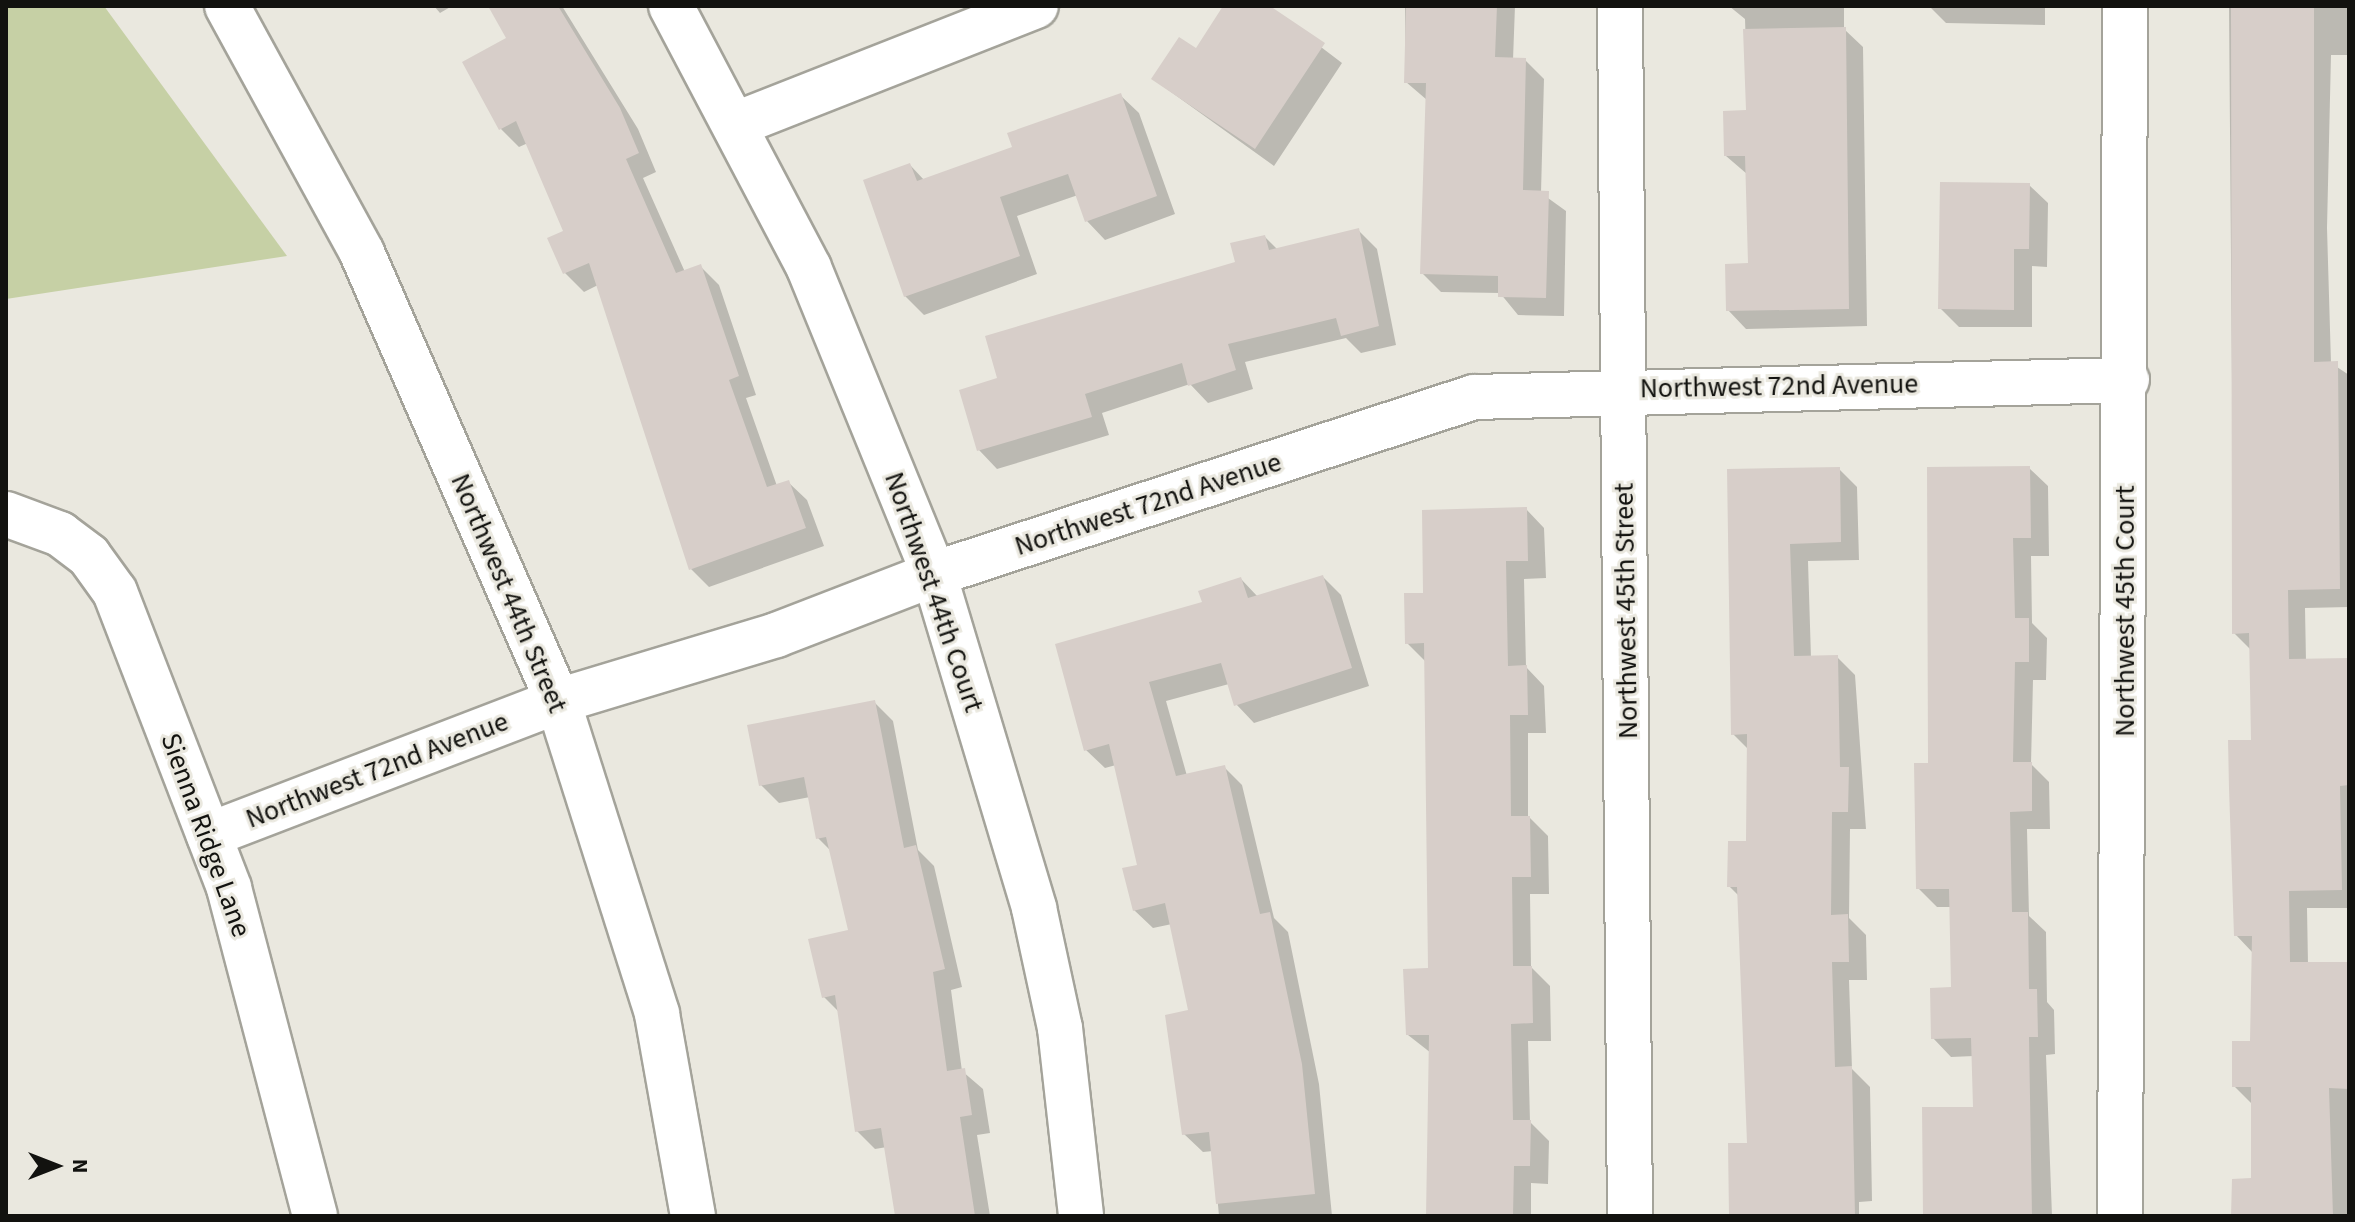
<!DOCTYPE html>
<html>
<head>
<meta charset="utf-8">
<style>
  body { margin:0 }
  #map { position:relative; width:2355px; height:1222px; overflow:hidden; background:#eae8df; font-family:"Source Sans 3",sans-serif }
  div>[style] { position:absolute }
  .green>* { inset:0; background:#c6d0a5 }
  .shadow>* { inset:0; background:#0003 }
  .building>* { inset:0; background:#d7cec9 }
  .roads { filter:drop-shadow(2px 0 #a4a39a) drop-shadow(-2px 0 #a4a39a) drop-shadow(0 2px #a4a39a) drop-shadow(0 -2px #a4a39a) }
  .minor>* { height:44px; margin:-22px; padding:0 22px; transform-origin:22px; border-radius:22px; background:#fff }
  .tertiary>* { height:44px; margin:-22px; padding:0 22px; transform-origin:22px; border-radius:22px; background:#fff }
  span { translate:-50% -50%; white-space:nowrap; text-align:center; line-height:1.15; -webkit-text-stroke:6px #eae8df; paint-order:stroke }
  .street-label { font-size:28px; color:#12120f }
  .frame { position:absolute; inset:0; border:8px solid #12120f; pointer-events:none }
  .north { position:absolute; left:16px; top:1126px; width:80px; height:80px; -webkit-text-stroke:6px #eae8df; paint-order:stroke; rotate:90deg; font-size:22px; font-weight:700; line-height:32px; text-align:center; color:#12120f }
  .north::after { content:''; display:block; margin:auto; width:28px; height:36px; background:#12120f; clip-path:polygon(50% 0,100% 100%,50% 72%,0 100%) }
</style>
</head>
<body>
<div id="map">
  <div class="green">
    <div style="clip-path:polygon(6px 6px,104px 6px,287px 256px,6px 299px)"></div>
  </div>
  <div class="shadow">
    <div style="clip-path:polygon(434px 6px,452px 6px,440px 13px)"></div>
    <div style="clip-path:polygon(491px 6px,562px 6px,638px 129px,656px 172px,643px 178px,685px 272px,701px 267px,719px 285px,756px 395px,746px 398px,777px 486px,788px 482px,807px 500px,824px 546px,709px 587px,691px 569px,598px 285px,584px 292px,565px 273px,550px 239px,566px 232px,528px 143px,519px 147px,501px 129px,509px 39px)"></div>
    <div style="clip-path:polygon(1226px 6px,1267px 6px,1342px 63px,1274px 166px,1153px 79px,1197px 51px)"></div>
    <div style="clip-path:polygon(1405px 6px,1515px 6px,1513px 60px,1525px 60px,1544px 79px,1541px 193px,1566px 211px,1564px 316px,1518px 315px,1500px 293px,1441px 292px,1422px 273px,1427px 100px,1406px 82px)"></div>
    <div style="clip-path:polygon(1729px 6px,1844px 6px,1844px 29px,1863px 47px,1867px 326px,1746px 329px,1728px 310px,1750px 265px,1747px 174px,1726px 156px,1748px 112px,1745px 19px)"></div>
    <div style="clip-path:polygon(1929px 6px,2045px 6px,2045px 25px,1946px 23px)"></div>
    <div style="clip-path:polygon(2229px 6px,2349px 6px,2349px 55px,2331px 55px,2327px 228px,2331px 363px,2349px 375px,2349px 607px,2305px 608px,2306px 661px,2349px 668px,2349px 908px,2307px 908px,2308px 964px,2349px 971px,2349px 1216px,2233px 1216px,2253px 1180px,2252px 1104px,2234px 1086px,2252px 1043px,2253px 953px,2236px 935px,2253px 742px,2251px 650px,2234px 633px)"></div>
    <div style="clip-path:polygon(1120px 95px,1139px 113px,1175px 214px,1105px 240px,1087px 221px,1078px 195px,1017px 216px,1037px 274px,924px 315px,905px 296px,910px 165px,925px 181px,1015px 148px)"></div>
    <div style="clip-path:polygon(2029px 185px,2048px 203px,2047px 267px,2032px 266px,2032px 327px,1959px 327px,1940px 308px)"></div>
    <div style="clip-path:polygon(1358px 230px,1377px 249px,1396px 345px,1361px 353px,1346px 338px,1245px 362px,1253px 389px,1208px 403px,1190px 384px,1102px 413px,1109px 435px,997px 469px,979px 450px,999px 380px,1237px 263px,1265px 237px,1278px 250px)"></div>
    <div style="clip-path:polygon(2029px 468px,2048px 486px,2049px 556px,2031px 556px,2032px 623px,2047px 638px,2046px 680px,2033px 680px,2031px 764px,2049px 782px,2050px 829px,2027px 829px,2029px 916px,2046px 932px,2047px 1002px,2054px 1010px,2055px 1054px,2046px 1055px,2052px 1216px,1930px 1216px,1975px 1108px,1974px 1056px,1951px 1057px,1933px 1038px,1953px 989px,1951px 907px,1937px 907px,1918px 888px,1930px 765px)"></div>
    <div style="clip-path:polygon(1839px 469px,1857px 487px,1859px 560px,1808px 561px,1811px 658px,1837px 657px,1855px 675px,1866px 829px,1850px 829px,1849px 918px,1866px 935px,1867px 980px,1849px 980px,1852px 1069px,1870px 1087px,1872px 1201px,1859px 1202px,1859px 1216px,1732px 1216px,1749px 1145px,1739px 896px,1729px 886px,1748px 843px,1749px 750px,1733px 734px,1729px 471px)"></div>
    <div style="clip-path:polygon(1526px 509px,1544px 528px,1546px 578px,1524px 579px,1526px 667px,1544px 686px,1546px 733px,1528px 733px,1528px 816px,1548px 836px,1549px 894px,1530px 894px,1531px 967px,1550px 986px,1551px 1041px,1528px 1041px,1530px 1122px,1549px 1141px,1548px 1184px,1531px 1183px,1531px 1216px,1429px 1216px,1431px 1053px,1408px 1035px,1430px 970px,1426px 662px,1407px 643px,1425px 595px)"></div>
    <div style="clip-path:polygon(1323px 577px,1341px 595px,1369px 686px,1254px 723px,1236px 704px,1229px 684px,1166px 701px,1187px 776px,1224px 767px,1242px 785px,1274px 918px,1288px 932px,1319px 1084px,1332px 1216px,1219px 1216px,1213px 1151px,1203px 1152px,1184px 1134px,1190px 1011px,1172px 924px,1153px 928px,1134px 910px,1139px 866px,1116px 765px,1105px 768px,1086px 750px,1204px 604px,1241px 579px,1258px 597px)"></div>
    <div style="clip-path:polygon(874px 702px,893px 721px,918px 850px,934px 866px,962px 987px,951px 990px,962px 1071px,983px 1089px,990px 1133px,977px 1135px,990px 1216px,897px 1216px,887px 1147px,875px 1149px,857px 1131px,840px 1013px,824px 997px,850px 932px,832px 852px,818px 838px,810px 797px,779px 803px,761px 785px)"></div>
  </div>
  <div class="building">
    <div style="clip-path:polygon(488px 6px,558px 6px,620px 108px,639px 153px,626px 159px,676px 273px,701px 264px,739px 376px,729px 380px,767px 487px,789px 480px,806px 528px,689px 570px,589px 263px,563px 274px,547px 238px,563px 231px,516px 121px,499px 130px,462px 62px,506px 38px)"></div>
    <div style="clip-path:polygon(1223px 6px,1270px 6px,1325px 43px,1255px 149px,1151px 79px,1179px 37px,1196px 48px)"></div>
    <div style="clip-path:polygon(1406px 6px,1497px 6px,1495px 57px,1526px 58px,1523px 190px,1549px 191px,1546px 298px,1498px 297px,1498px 276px,1420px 274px,1426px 83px,1404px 83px)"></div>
    <div style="clip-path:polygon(2231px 6px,2314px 6px,2314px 362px,2338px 361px,2340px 589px,2288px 590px,2289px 659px,2349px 658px,2349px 785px,2340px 786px,2342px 890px,2289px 891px,2290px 962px,2349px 962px,2349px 1089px,2329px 1088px,2333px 1216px,2231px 1216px,2232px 1179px,2251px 1178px,2251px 1087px,2232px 1087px,2232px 1041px,2250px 1041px,2252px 936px,2234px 936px,2229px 788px,2228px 740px,2251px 740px,2249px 633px,2232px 634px)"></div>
    <div style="clip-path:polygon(1846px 27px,1849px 309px,1726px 311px,1725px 264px,1748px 263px,1745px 156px,1724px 156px,1723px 111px,1746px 110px,1743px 29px)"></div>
    <div style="clip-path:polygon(1121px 93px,1157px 196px,1085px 222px,1068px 174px,1000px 197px,1020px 256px,904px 297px,863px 180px,910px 163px,917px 181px,1012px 147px,1007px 133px)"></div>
    <div style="clip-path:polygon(1940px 182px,2030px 183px,2029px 249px,2014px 249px,2014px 310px,1938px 309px)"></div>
    <div style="clip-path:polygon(1359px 228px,1379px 326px,1341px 336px,1336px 318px,1228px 344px,1236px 370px,1188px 386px,1182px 363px,1085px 394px,1092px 417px,977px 451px,959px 390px,997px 378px,985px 336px,1235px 262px,1230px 243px,1265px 235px,1269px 250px)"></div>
    <div style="clip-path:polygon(2030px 466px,2031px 538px,2013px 538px,2015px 618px,2029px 618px,2029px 662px,2015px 662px,2013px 762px,2032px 762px,2032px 811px,2010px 812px,2012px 912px,2028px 912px,2029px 989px,2037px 989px,2038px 1037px,2029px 1037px,2032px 1216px,1923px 1216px,1922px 1107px,1973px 1107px,1971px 1038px,1931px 1039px,1930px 988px,1951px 987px,1949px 889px,1916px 889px,1914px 763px,1928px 763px,1927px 467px)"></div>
    <div style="clip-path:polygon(1840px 467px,1841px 542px,1790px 544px,1794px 656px,1838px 655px,1840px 767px,1849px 767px,1848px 812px,1832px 812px,1831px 915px,1848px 914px,1849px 962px,1832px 962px,1835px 1067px,1852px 1066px,1855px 1216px,1729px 1216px,1728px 1143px,1747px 1143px,1737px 887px,1727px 887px,1728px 841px,1746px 841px,1747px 734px,1731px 735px,1727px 469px)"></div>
    <div style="clip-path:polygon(1527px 507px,1528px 561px,1506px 561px,1508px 666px,1527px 665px,1528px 715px,1510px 715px,1511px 816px,1530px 816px,1531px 877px,1512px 877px,1513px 966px,1532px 966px,1533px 1023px,1511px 1024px,1513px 1120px,1531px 1120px,1530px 1166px,1514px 1166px,1513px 1216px,1426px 1216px,1429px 1035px,1406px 1035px,1403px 969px,1428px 968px,1424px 643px,1405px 644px,1404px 593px,1423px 593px,1422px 510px)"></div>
    <div style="clip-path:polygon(1323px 575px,1352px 668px,1234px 706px,1221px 663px,1149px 682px,1176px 776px,1225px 765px,1260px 914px,1270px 912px,1302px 1064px,1315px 1194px,1216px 1204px,1209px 1132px,1182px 1135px,1165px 1015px,1188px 1010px,1165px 903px,1133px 911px,1122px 868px,1137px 865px,1109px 744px,1084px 751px,1055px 644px,1202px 602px,1198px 591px,1241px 577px,1248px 598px)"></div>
    <div style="clip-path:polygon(875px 700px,904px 848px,916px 845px,945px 969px,933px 972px,947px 1071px,965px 1068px,972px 1115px,960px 1117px,975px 1216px,895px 1216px,881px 1128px,855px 1132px,835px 995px,822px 998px,808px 939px,848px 930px,826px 837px,816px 839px,804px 777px,759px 786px,747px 725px)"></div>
  </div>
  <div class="roads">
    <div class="minor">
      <div style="left:671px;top:6px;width:296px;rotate:62.2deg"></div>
      <div style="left:809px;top:268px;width:331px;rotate:67.8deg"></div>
      <div style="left:934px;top:574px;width:349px;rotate:73.3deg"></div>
      <div style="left:1034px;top:908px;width:123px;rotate:77.8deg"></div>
      <div style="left:1060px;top:1028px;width:189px;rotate:83.6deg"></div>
      <div style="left:1620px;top:6px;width:1210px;rotate:89.53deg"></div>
      <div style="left:739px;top:123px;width:319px;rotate:-21.5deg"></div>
      <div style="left:6px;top:514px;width:58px;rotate:20.3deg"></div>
      <div style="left:60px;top:534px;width:36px;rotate:37deg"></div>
      <div style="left:89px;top:556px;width:44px;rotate:54.2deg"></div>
      <div style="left:115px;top:592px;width:317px;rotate:68.9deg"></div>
      <div style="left:229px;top:888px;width:339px;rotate:75.3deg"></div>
      <div style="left:209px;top:835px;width:374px;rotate:-21deg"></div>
      <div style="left:558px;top:701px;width:228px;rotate:-16.8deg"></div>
      <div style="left:776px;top:635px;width:169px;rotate:-21.1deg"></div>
      <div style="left:934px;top:574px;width:568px;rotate:-18.15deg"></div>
      <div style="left:1474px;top:397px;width:653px;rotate:-1.49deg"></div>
      <div style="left:2120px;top:1216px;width:1210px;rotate:-89.76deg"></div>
    </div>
    <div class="tertiary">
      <div style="left:227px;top:6px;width:281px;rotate:61.3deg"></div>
      <div style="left:362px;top:253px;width:489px;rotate:66.4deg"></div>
      <div style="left:558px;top:701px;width:328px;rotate:72.4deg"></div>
      <div style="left:657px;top:1014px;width:205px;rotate:79.9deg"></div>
    </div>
  </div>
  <div class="street-label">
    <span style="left:1779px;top:386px;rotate:-1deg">Northwest 72nd Avenue</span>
    <span style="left:1148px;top:504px;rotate:-18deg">Northwest 72nd Avenue</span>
    <span style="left:934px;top:592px;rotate:71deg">Northwest 44th Court</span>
    <span style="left:509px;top:593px;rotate:67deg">Northwest 44th Street</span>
    <span style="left:1626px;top:611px;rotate:-91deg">Northwest 45th Street</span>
    <span style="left:2125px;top:611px;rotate:-90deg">Northwest 45th Court</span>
    <span style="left:377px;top:770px;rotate:-21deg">Northwest 72nd Avenue</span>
    <span style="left:206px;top:835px;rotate:70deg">Sienna Ridge Lane</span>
  </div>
  <div class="frame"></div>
  <div class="north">N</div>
</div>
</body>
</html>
